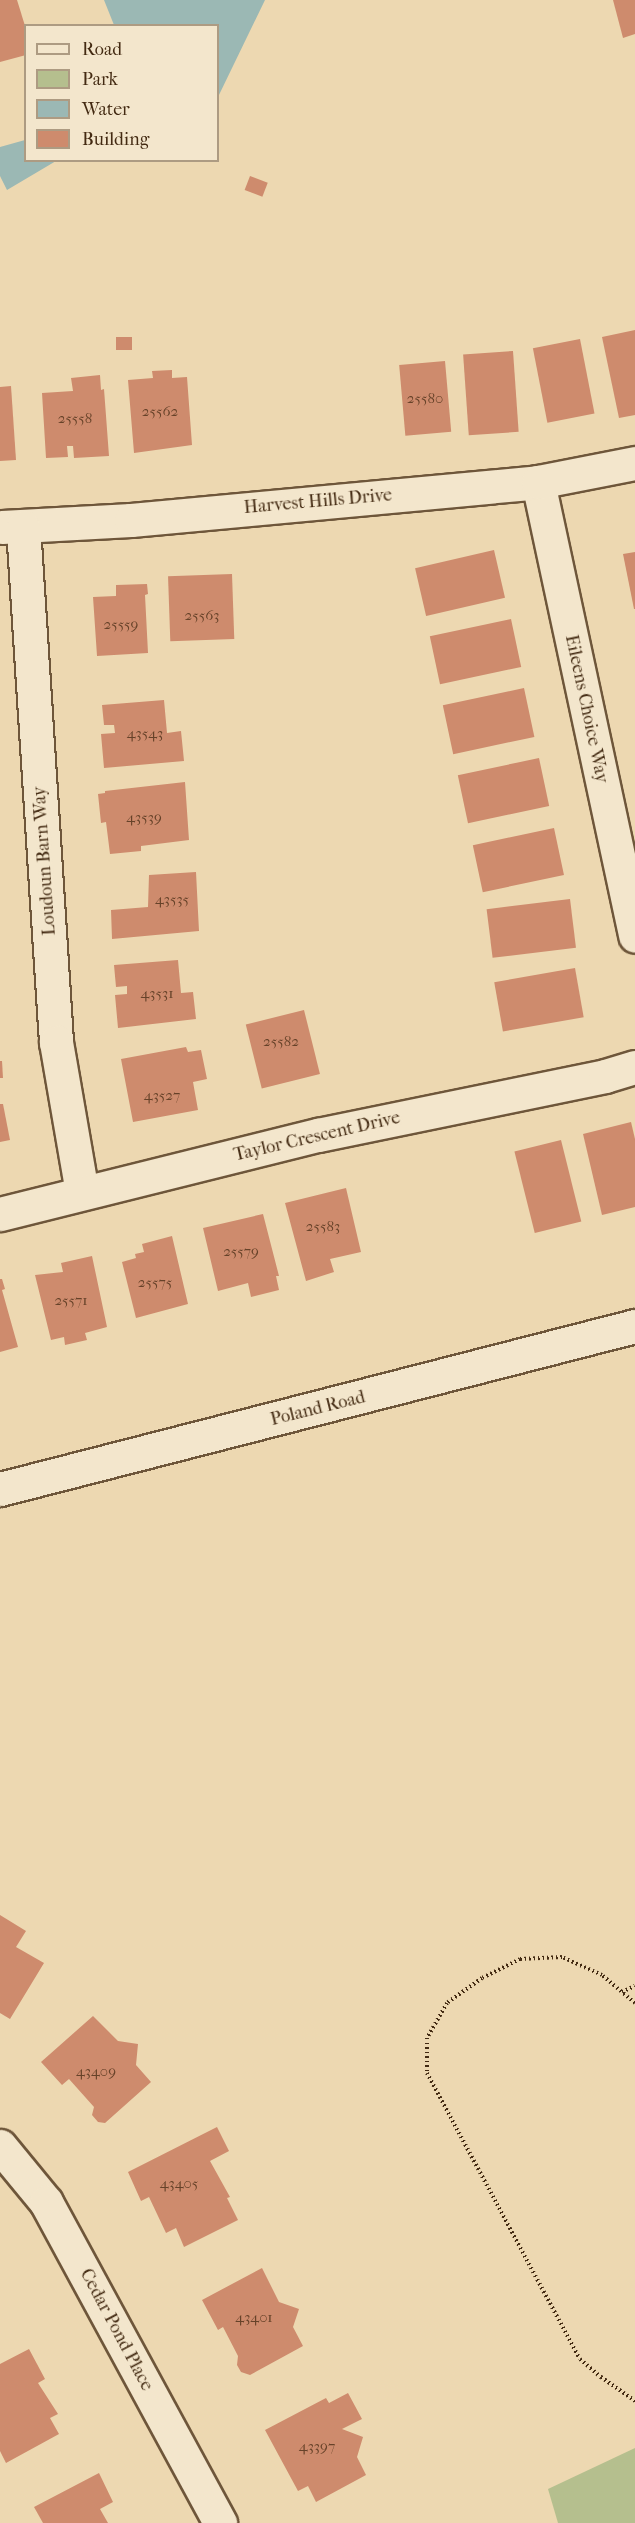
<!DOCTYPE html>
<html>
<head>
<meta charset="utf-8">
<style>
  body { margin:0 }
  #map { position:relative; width:635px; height:2523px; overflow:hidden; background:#edd8b1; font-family:"IM FELL French Canon",serif }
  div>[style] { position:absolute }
  .green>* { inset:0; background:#b5bf8e }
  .water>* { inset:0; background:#9bb8b4 }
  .building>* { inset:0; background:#ce8b6d; transform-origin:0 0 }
  .path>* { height:4px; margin-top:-2px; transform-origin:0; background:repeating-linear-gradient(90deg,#432a12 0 1.5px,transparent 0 4.5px) }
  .roads { filter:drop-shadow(2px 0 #6e563a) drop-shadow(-2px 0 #6e563a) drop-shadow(0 2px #6e563a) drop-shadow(0 -2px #6e563a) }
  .minor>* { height:33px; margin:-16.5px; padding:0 16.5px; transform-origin:16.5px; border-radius:16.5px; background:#f3e6cc }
  .tertiary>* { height:33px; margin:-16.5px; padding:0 16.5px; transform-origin:16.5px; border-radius:16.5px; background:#f3e6cc }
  span { translate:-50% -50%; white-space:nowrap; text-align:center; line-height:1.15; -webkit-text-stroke:4.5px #f3e6cc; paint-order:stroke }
  .number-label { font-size:15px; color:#664229 }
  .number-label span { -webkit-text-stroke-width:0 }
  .street-label { font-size:18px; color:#432a12 }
  .legend { position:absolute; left:24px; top:24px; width:195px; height:138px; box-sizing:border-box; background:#f3e6cc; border:2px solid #ad9b82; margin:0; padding:8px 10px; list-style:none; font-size:18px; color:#432a12 }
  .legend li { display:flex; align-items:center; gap:12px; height:30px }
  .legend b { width:30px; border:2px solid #ad9b82 }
</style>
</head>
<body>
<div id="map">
  <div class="green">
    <div style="clip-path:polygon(635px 2448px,635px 2523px,558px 2523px,548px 2489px)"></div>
  </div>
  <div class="water">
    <div style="clip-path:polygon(104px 0,265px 0,218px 97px,218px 26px,114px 25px)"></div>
    <div style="clip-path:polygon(25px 140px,26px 160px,56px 161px,7px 190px,0 176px,0 147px)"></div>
  </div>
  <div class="building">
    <div style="clip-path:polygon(0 0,17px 0,26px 29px,26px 55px,0 62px)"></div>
    <div style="clip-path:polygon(613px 0,635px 0,635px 34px,623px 38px)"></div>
    <div style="left:250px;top:176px;width:19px;height:15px;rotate:21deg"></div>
    <div style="clip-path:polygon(635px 330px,635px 415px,619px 418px,602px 337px)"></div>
    <div style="left:116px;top:337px;width:16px;height:13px"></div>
    <div style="left:580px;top:339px;width:76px;height:48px;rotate:79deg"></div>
    <div style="left:513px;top:351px;width:81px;height:50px;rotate:86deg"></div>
    <div style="left:445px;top:361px;width:71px;height:46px;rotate:85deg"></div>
    <div style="clip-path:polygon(172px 370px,172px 378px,187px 377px,192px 445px,134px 453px,128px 380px,153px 378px,152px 371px)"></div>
    <div style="clip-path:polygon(100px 375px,101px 390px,104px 389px,109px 456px,74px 458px,73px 446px,67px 446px,68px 457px,46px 458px,42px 393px,73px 391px,71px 378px)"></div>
    <div style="clip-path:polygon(11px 386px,16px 460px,0 461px,0 387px)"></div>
    <div style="left:494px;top:550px;width:49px;height:81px;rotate:77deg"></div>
    <div style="clip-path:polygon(635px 552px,635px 609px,634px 609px,623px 554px)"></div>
    <div style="left:232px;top:574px;width:65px;height:64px;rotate:88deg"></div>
    <div style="clip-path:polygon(147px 584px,148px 594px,145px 595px,148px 653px,97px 656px,93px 597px,116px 596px,116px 585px)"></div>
    <div style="left:511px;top:619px;width:49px;height:83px;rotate:78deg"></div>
    <div style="left:524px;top:688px;width:50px;height:83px;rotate:78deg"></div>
    <div style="clip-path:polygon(164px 700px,167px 733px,181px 731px,184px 761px,104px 768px,101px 734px,115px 733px,114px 725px,104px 725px,102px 705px)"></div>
    <div style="left:539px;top:758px;width:49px;height:83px;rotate:78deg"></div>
    <div style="clip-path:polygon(185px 782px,189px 840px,141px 846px,141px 851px,110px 854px,106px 822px,101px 823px,98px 794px,105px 793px,105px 791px)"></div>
    <div style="left:554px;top:828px;width:48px;height:83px;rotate:78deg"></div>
    <div style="clip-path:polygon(196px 872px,199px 931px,112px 939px,111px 910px,148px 907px,149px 875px)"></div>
    <div style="left:570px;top:899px;width:49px;height:84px;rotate:83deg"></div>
    <div style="clip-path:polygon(178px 960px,181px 993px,193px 992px,196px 1019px,118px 1028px,115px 995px,127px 994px,127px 986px,116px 987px,114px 965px)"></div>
    <div style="left:575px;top:968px;width:50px;height:82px;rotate:80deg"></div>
    <div style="left:304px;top:1010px;width:66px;height:60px;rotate:76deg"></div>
    <div style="clip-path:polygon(186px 1047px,188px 1052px,201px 1050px,207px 1079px,193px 1082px,198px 1110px,133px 1122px,121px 1059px)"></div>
    <div style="clip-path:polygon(0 1061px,2px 1061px,3px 1078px,0 1078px)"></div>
    <div style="clip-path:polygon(0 1104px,3px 1104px,10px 1140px,0 1142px)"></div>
    <div style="clip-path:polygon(631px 1122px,635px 1139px,635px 1207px,602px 1215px,583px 1134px)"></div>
    <div style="left:561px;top:1140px;width:84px;height:48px;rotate:76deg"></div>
    <div style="clip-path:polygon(346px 1188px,361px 1252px,330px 1259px,334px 1272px,306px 1281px,285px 1203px)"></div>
    <div style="clip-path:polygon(263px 1214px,279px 1276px,276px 1276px,279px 1290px,251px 1297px,248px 1283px,218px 1291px,203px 1228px)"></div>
    <div style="clip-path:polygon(172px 1236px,188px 1304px,136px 1318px,122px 1262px,136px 1258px,135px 1254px,144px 1252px,142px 1244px)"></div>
    <div style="clip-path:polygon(92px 1256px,107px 1327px,85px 1333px,87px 1340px,65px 1345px,64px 1337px,51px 1340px,35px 1275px,63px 1272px,61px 1263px)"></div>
    <div style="clip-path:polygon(0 1279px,2px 1279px,5px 1289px,2px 1290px,18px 1347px,0 1352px)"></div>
    <div style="clip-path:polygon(0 1915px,26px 1931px,16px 1947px,44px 1963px,10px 2019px,0 2013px)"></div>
    <div style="clip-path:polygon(93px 2016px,118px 2041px,138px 2044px,136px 2065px,151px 2082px,105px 2123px,98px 2122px,92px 2115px,94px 2107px,69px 2079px,62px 2085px,41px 2062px)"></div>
    <div style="clip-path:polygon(217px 2127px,229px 2151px,210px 2161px,230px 2197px,227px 2198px,238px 2220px,184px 2247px,176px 2228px,166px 2233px,149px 2197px,141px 2201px,128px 2172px)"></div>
    <div style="clip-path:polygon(262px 2268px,279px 2302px,299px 2309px,293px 2327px,303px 2346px,250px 2375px,241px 2372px,237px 2365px,238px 2356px,223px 2327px,218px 2330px,202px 2300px)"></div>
    <div style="clip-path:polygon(29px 2349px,45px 2379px,38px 2383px,58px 2414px,50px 2418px,59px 2434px,6px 2463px,0 2451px,0 2364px)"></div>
    <div style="clip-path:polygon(348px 2393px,362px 2419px,342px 2429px,363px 2437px,357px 2457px,366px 2475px,316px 2502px,308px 2486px,298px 2491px,265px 2430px,326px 2398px,329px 2403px)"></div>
    <div style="clip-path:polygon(99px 2473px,113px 2502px,100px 2509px,108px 2523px,43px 2523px,34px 2507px)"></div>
  </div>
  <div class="path">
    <div style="left:622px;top:1992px;width:14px;rotate:-25deg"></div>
    <div style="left:635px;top:2003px;width:43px;rotate:-139.7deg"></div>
    <div style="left:602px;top:1975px;width:44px;rotate:-155.8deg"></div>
    <div style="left:562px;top:1957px;width:42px;rotate:177.3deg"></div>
    <div style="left:520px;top:1959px;width:42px;rotate:153.4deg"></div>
    <div style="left:482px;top:1978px;width:43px;rotate:144.5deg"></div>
    <div style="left:447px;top:2003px;width:40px;rotate:119.7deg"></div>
    <div style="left:427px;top:2038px;width:35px;rotate:90deg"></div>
    <div style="left:427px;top:2073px;width:324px;rotate:61.9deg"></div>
    <div style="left:580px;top:2359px;width:28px;rotate:41deg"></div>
    <div style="left:601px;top:2377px;width:42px;rotate:35.2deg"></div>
  </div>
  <div class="roads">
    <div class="minor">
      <div style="left:538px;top:482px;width:464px;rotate:77.9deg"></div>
      <div style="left:2px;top:527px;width:129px;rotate:-3.1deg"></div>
      <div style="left:131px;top:520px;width:409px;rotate:-5.3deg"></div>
      <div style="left:538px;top:482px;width:99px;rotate:-11.1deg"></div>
      <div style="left:23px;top:527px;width:516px;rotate:86.33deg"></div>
      <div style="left:56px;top:1042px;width:152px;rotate:80.2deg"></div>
      <div style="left:0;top:1214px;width:328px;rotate:-14deg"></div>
      <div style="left:318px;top:1135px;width:293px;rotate:-11.6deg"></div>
      <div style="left:605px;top:1076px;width:31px;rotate:-17deg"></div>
      <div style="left:0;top:2146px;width:72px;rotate:50.6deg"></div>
      <div style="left:46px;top:2202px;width:365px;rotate:61.5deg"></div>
    </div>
    <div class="tertiary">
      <div style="left:0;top:1489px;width:656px;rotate:-14.4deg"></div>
    </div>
  </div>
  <div class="number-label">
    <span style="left:425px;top:399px">25580</span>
    <span style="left:160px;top:412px">25562</span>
    <span style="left:75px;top:419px">25558</span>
    <span style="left:202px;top:616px">25563</span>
    <span style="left:121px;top:625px">25559</span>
    <span style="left:145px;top:734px">43543</span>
    <span style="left:144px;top:818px">43539</span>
    <span style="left:172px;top:900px">43535</span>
    <span style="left:157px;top:994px">43531</span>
    <span style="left:281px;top:1042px">25582</span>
    <span style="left:162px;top:1096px">43527</span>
    <span style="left:323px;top:1227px">25583</span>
    <span style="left:241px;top:1252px">25579</span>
    <span style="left:155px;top:1283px">25575</span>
    <span style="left:71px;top:1301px">25571</span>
    <span style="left:96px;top:2072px">43409</span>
    <span style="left:179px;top:2184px">43405</span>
    <span style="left:254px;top:2318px">43401</span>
    <span style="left:317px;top:2447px">43397</span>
  </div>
  <div class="street-label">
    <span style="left:318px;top:502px;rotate:-5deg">Harvest Hills Drive</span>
    <span style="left:586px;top:709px;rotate:78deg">Eileens Choice Way</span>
    <span style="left:45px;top:861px;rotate:-94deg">Loudoun Barn Way</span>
    <span style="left:317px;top:1137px;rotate:-13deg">Taylor Crescent Drive</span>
    <span style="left:318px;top:1409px;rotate:-14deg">Poland Road</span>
    <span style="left:116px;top:2330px;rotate:62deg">Cedar Pond Place</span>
  </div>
  <ul class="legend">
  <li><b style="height:8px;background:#f3e6cc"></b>Road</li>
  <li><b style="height:16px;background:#b5bf8e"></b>Park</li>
  <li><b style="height:16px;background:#9bb8b4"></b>Water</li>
  <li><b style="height:16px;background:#ce8b6d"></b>Building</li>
  </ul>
</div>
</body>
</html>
